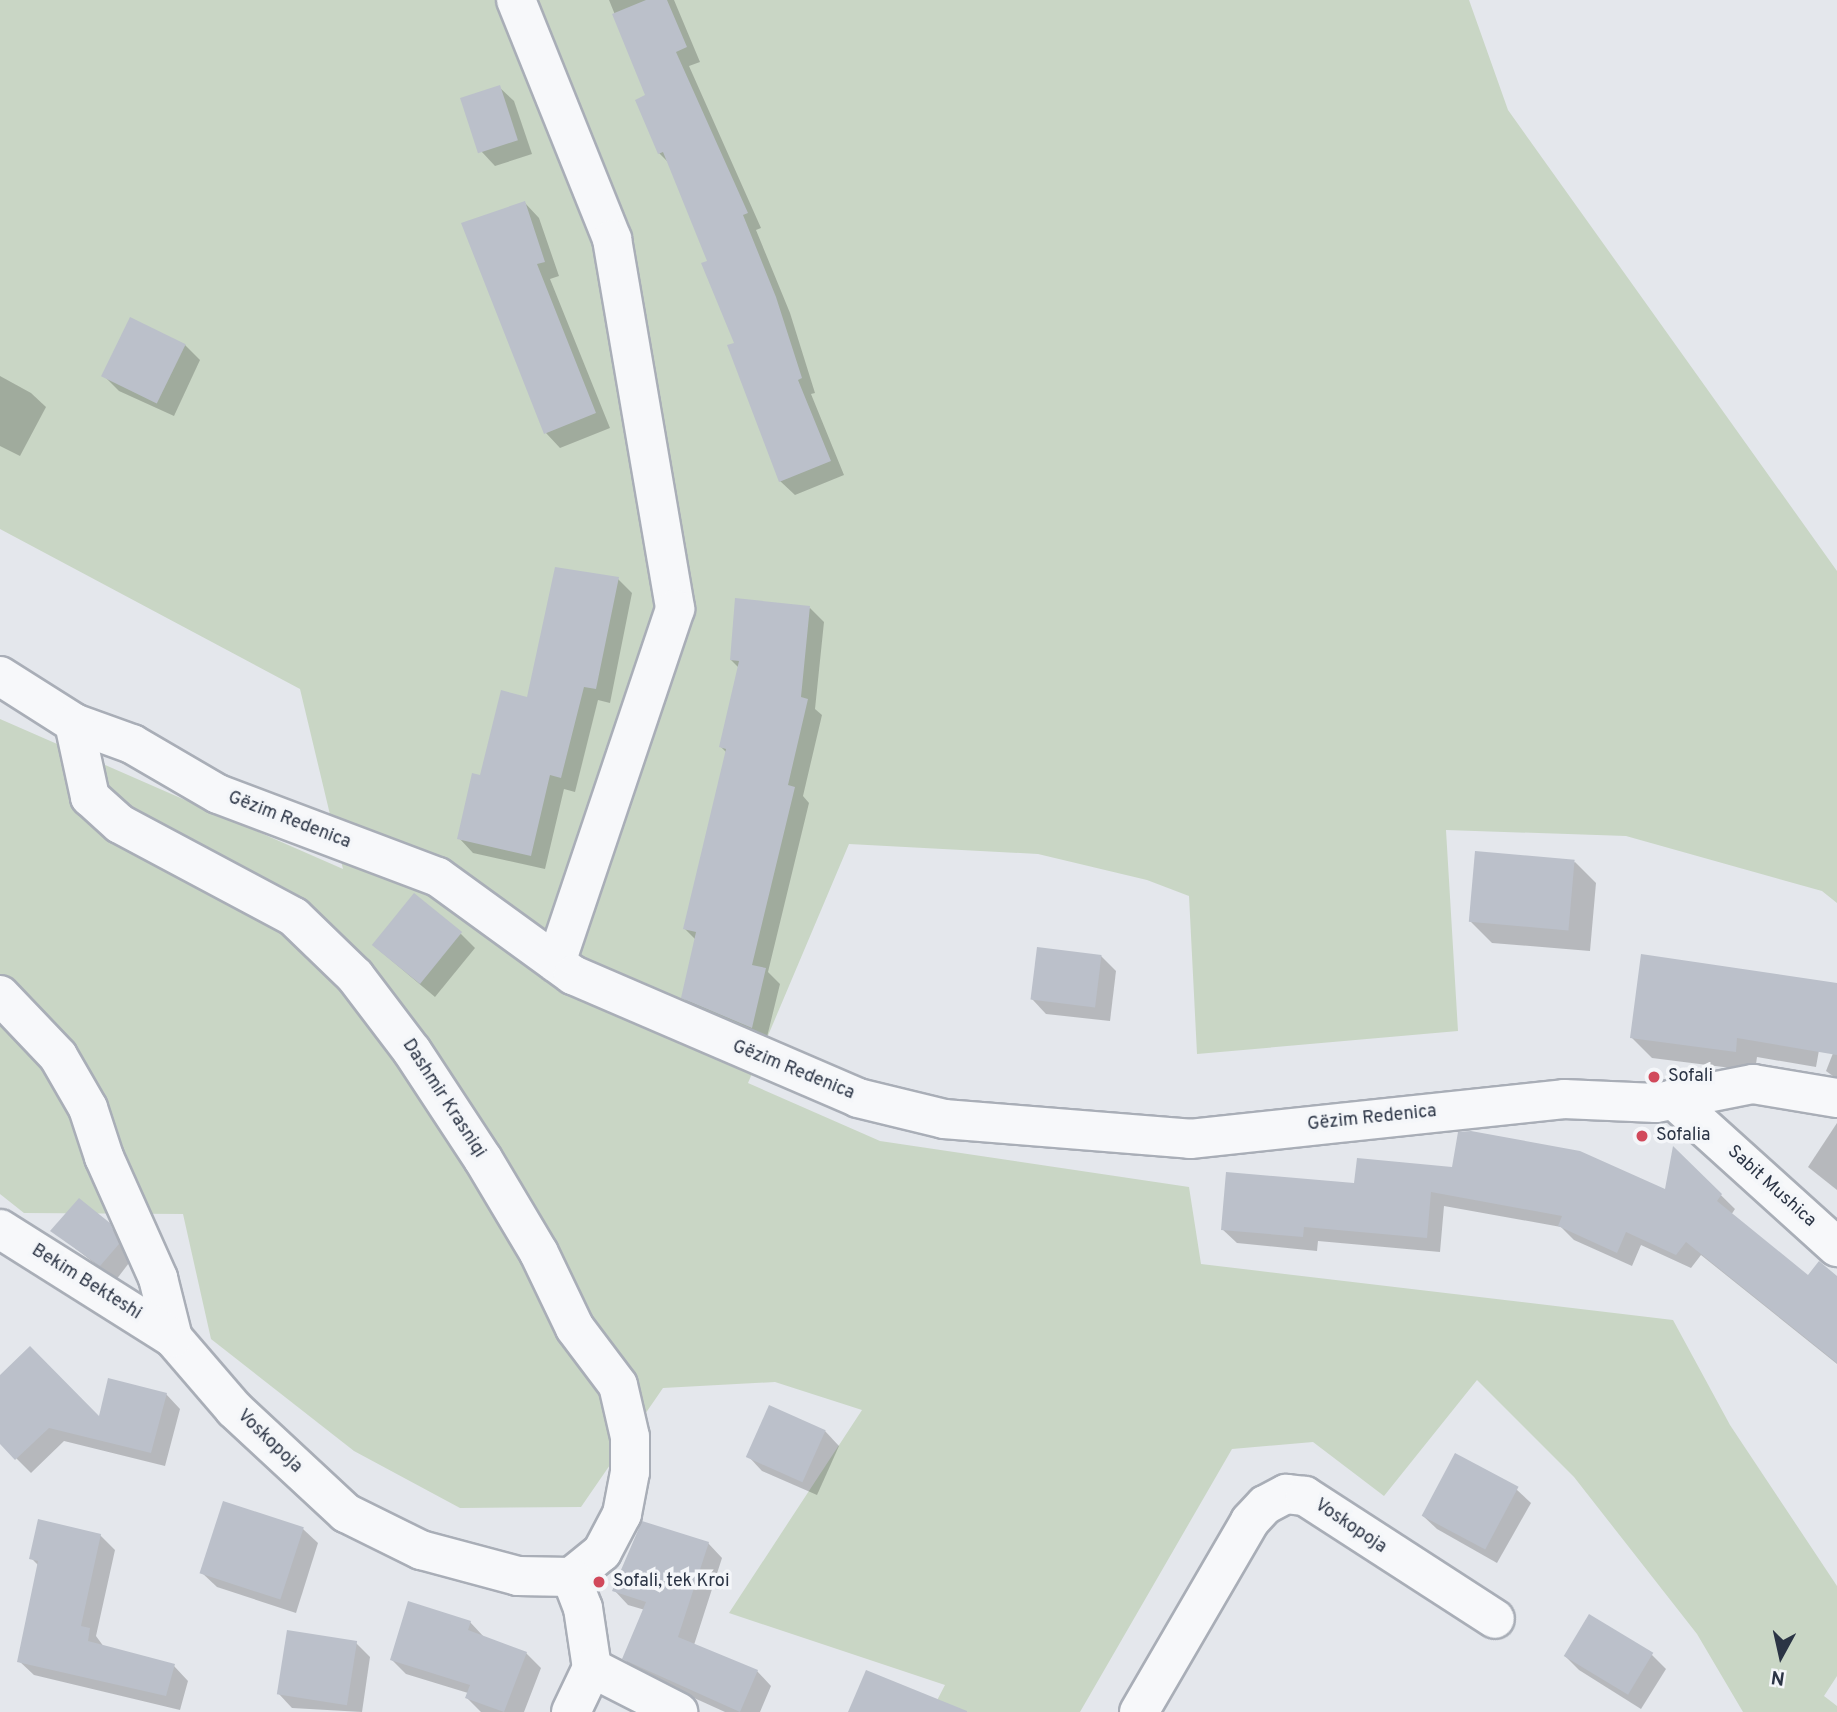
<!DOCTYPE html>
<html>
<head>
<meta charset="utf-8">
<style>
  body { margin:0 }
  #map { position:relative; width:1837px; height:1712px; overflow:hidden; background:#e4e7ec; font-family:Overpass,sans-serif }
  div>[style] { position:absolute }
  .green>* { inset:0; background:#c9d6c5 }
  .shadow>* { inset:0; background:#0003 }
  .building>* { inset:0; background:#bbc0ca; transform-origin:0 0 }
  .roads { filter:drop-shadow(2px 0 #a9aeb7) drop-shadow(-2px 0 #a9aeb7) drop-shadow(0 2px #a9aeb7) drop-shadow(0 -2px #a9aeb7) }
  .minor>* { height:38px; margin:-19px; padding:0 19px; transform-origin:19px; border-radius:19px; background:#f7f8fa }
  .dots>* { width:19px; height:19px; translate:-50% -50%; box-sizing:border-box; border:4px solid #f4f6f9; border-radius:50% }
  span { translate:-50% -50%; white-space:nowrap; text-align:center; line-height:1.15; -webkit-text-stroke:7px #f4f6f9; paint-order:stroke }
  .street-label { font-size:18px; color:#2b3445 }
  .poi-label { font-size:18px; color:#2b3445 }
  .left { translate:0 -50%; text-align:left }
  .north { position:absolute; left:1746px; top:1621px; width:70px; height:70px; -webkit-text-stroke:5px #f4f6f9; paint-order:stroke; rotate:188deg; font-size:19px; font-weight:700; line-height:28px; text-align:center; color:#2b3445 }
  .north::after { content:''; display:block; margin:auto; width:24px; height:32px; background:#2b3445; clip-path:polygon(50% 0,100% 100%,50% 72%,0 100%) }
</style>
</head>
<body>
<div id="map">
  <div class="green">
    <div style="clip-path:polygon(0 0,1469px 0,1508px 110px,1837px 571px,1837px 903px,1822px 891px,1626px 836px,1446px 830px,1458px 1031px,1197px 1054px,1189px 896px,1147px 880px,1038px 854px,849px 844px,748px 1083px,880px 1141px,1189px 1187px,1201px 1264px,1673px 1320px,1730px 1425px,1837px 1586px,1837px 1676px,1824px 1696px,1837px 1706px,1837px 1712px,1743px 1712px,1697px 1634px,1574px 1477px,1477px 1380px,1384px 1496px,1313px 1442px,1232px 1449px,1080px 1712px,931px 1712px,945px 1685px,729px 1613px,862px 1410px,775px 1382px,663px 1388px,581px 1507px,460px 1508px,354px 1451px,211px 1339px,183px 1214px,24px 1213px,0 1194px,0 719px,343px 869px,300px 689px,0 529px)"></div>
  </div>
  <div class="shadow">
    <div style="clip-path:polygon(609px 0,674px 0,700px 62px,689px 66px,761px 228px,756px 230px,790px 313px,815px 393px,811px 394px,844px 475px,795px 495px,780px 481px,709px 262px,669px 163px,659px 153px,648px 96px)"></div>
    <div style="clip-path:polygon(499px 87px,514px 101px,532px 154px,495px 166px,481px 151px)"></div>
    <div style="clip-path:polygon(525px 203px,539px 218px,559px 276px,550px 279px,610px 428px,560px 448px,546px 433px,463px 224px)"></div>
    <div style="clip-path:polygon(185px 345px,200px 360px,174px 416px,119px 391px,104px 376px)"></div>
    <div style="clip-path:polygon(0 376px,31px 393px,46px 407px,20px 456px,0 446px)"></div>
    <div style="clip-path:polygon(618px 579px,632px 593px,610px 703px,598px 700px,575px 792px,564px 789px,545px 869px,473px 853px,459px 838px,481px 777px)"></div>
    <div style="clip-path:polygon(810px 608px,824px 622px,815px 709px,822px 715px,803px 796px,809px 803px,768px 972px,780px 984px,766px 1041px,697px 1012px,683px 997px,696px 940px,685px 929px,727px 753px,721px 747px,739px 668px,731px 660px)"></div>
    <div style="clip-path:polygon(1575px 862px,1596px 883px,1590px 951px,1492px 943px,1470px 921px)"></div>
    <div style="clip-path:polygon(461px 934px,475px 948px,435px 997px,373px 945px)"></div>
    <div style="clip-path:polygon(1101px 956px,1116px 971px,1110px 1021px,1046px 1014px,1032px 999px)"></div>
    <div style="clip-path:polygon(1828px 1000px,1816px 1067px,1757px 1057px,1755px 1071px,1652px 1058px,1632px 1038px)"></div>
    <div style="clip-path:polygon(1837px 1043px,1837px 1079px,1826px 1071px)"></div>
    <div style="clip-path:polygon(1837px 1123px,1837px 1190px,1808px 1167px)"></div>
    <div style="clip-path:polygon(1674px 1149px,1735px 1209px,1731px 1215px,1809px 1277px,1837px 1278px,1837px 1364px,1701px 1255px,1691px 1268px,1641px 1245px,1632px 1266px,1574px 1240px,1561px 1227px,1444px 1206px,1440px 1252px,1318px 1241px,1317px 1251px,1237px 1243px,1222px 1229px,1356px 1185px,1666px 1192px)"></div>
    <div style="clip-path:polygon(108px 1225px,124px 1240px,132px 1259px,116px 1280px,53px 1231px)"></div>
    <div style="clip-path:polygon(0 1377px,100px 1419px,166px 1394px,180px 1409px,165px 1466px,64px 1441px,31px 1473px,0 1442px)"></div>
    <div style="clip-path:polygon(825px 1431px,839px 1446px,817px 1495px,762px 1471px,748px 1456px)"></div>
    <div style="clip-path:polygon(1516px 1489px,1531px 1503px,1497px 1563px,1437px 1529px,1422px 1515px)"></div>
    <div style="clip-path:polygon(303px 1529px,318px 1543px,296px 1613px,217px 1587px,202px 1573px)"></div>
    <div style="clip-path:polygon(100px 1535px,115px 1550px,96px 1636px,104px 1647px,174px 1666px,188px 1681px,180px 1710px,34px 1675px,19px 1661px,39px 1566px,31px 1558px)"></div>
    <div style="clip-path:polygon(708px 1543px,722px 1558px,694px 1645px,757px 1671px,771px 1686px,760px 1712px,725px 1712px,639px 1673px,624px 1659px,645px 1610px,628px 1605px,614px 1590px)"></div>
    <div style="clip-path:polygon(470px 1622px,484px 1637px,526px 1653px,541px 1668px,524px 1712px,481px 1712px,467px 1698px,468px 1693px,406px 1674px,392px 1660px)"></div>
    <div style="clip-path:polygon(356px 1643px,370px 1657px,362px 1712px,292px 1708px,278px 1693px)"></div>
    <div style="clip-path:polygon(1652px 1655px,1666px 1669px,1641px 1709px,1579px 1670px,1565px 1656px)"></div>
  </div>
  <div class="building">
    <div style="clip-path:polygon(646px 0,667px 0,687px 47px,676px 52px,748px 213px,743px 215px,776px 297px,802px 378px,798px 380px,831px 461px,779px 482px,727px 345px,734px 343px,701px 263px,707px 261px,663px 152px,658px 154px,635px 100px,645px 95px,612px 14px)"></div>
    <div style="left:500px;top:85px;width:58px;height:42px;rotate:72deg"></div>
    <div style="clip-path:polygon(525px 201px,545px 262px,537px 264px,596px 413px,544px 434px,461px 223px)"></div>
    <div style="left:130px;top:317px;width:62px;height:66px;rotate:26deg"></div>
    <div style="clip-path:polygon(555px 567px,619px 577px,596px 689px,584px 687px,561px 778px,550px 775px,531px 856px,457px 839px,472px 773px,480px 775px,501px 690px,527px 697px)"></div>
    <div style="clip-path:polygon(735px 598px,810px 606px,801px 697px,808px 699px,788px 785px,795px 787px,752px 965px,766px 968px,752px 1028px,681px 998px,696px 932px,683px 929px,726px 749px,719px 747px,739px 661px,730px 660px)"></div>
    <div style="left:1475px;top:851px;width:100px;height:71px;rotate:5deg"></div>
    <div style="left:414px;top:893px;width:62px;height:67px;rotate:39deg"></div>
    <div style="left:1037px;top:947px;width:65px;height:53px;rotate:7deg"></div>
    <div style="clip-path:polygon(1641px 954px,1837px 983px,1837px 1055px,1737px 1038px,1736px 1052px,1630px 1038px)"></div>
    <div style="clip-path:polygon(1471px 1131px,1580px 1151px,1665px 1189px,1673px 1146px,1722px 1194px,1717px 1201px,1808px 1275px,1819px 1261px,1837px 1276px,1837px 1363px,1686px 1242px,1676px 1255px,1626px 1232px,1617px 1253px,1558px 1226px,1562px 1216px,1431px 1192px,1427px 1238px,1304px 1227px,1303px 1237px,1221px 1230px,1226px 1172px,1354px 1183px,1357px 1158px,1452px 1167px,1458px 1132px)"></div>
    <div style="clip-path:polygon(79px 1198px,110px 1223px,119px 1244px,100px 1266px,50px 1231px)"></div>
    <div style="clip-path:polygon(30px 1346px,99px 1416px,108px 1378px,167px 1393px,151px 1453px,49px 1428px,15px 1460px,0 1444px,0 1375px)"></div>
    <div style="left:769px;top:1405px;width:62px;height:57px;rotate:24deg"></div>
    <div style="left:1455px;top:1453px;width:72px;height:71px;rotate:28deg"></div>
    <div style="left:223px;top:1501px;width:85px;height:76px;rotate:18deg"></div>
    <div style="clip-path:polygon(38px 1519px,101px 1534px,81px 1626px,90px 1628px,88px 1641px,175px 1664px,166px 1696px,17px 1662px,38px 1561px,29px 1559px)"></div>
    <div style="clip-path:polygon(642px 1521px,709px 1542px,678px 1637px,758px 1670px,740px 1712px,622px 1659px,646px 1602px,612px 1591px)"></div>
    <div style="clip-path:polygon(408px 1601px,471px 1621px,468px 1630px,527px 1652px,504px 1712px,465px 1698px,470px 1685px,390px 1660px)"></div>
    <div style="left:1589px;top:1614px;width:75px;height:49px;rotate:31deg"></div>
    <div style="left:287px;top:1630px;width:71px;height:65px;rotate:9deg"></div>
    <div style="clip-path:polygon(866px 1670px,967px 1711px,967px 1712px,848px 1712px)"></div>
  </div>
  <div class="roads">
    <div class="minor">
      <div style="left:516px;top:0;width:258px;rotate:68.1deg"></div>
      <div style="left:612px;top:239px;width:375px;rotate:80.3deg"></div>
      <div style="left:675px;top:609px;width:373px;rotate:108.6deg"></div>
      <div style="left:0;top:676px;width:88px;rotate:32.4deg"></div>
      <div style="left:74px;top:723px;width:62px;rotate:19.9deg"></div>
      <div style="left:132px;top:744px;width:99px;rotate:30.2deg"></div>
      <div style="left:218px;top:794px;width:235px;rotate:20.7deg"></div>
      <div style="left:438px;top:877px;width:167px;rotate:36deg"></div>
      <div style="left:573px;top:975px;width:310px;rotate:23.3deg"></div>
      <div style="left:858px;top:1098px;width:89px;rotate:13.7deg"></div>
      <div style="left:944px;top:1119px;width:247px;rotate:4.6deg"></div>
      <div style="left:1190px;top:1139px;width:376px;rotate:-6.1deg"></div>
      <div style="left:1564px;top:1099px;width:92px;rotate:2.5deg"></div>
      <div style="left:1656px;top:1103px;width:99px;rotate:-11.1deg"></div>
      <div style="left:1753px;top:1084px;width:85px;rotate:9.5deg"></div>
      <div style="left:74px;top:723px;width:76px;rotate:77.8deg"></div>
      <div style="left:90px;top:797px;width:40px;rotate:42deg"></div>
      <div style="left:120px;top:824px;width:197px;rotate:28.1deg"></div>
      <div style="left:294px;top:917px;width:85px;rotate:44deg"></div>
      <div style="left:355px;top:976px;width:94px;rotate:52.8deg"></div>
      <div style="left:412px;top:1051px;width:129px;rotate:56.7deg"></div>
      <div style="left:483px;top:1159px;width:109px;rotate:59.2deg"></div>
      <div style="left:539px;top:1253px;width:83px;rotate:64.4deg"></div>
      <div style="left:575px;top:1328px;width:71px;rotate:53deg"></div>
      <div style="left:618px;top:1385px;width:53px;rotate:77deg"></div>
      <div style="left:630px;top:1437px;width:35px;rotate:90deg"></div>
      <div style="left:630px;top:1472px;width:43px;rotate:100.8deg"></div>
      <div style="left:622px;top:1514px;width:43px;rotate:117.8deg"></div>
      <div style="left:602px;top:1552px;width:40px;rotate:141deg"></div>
      <div style="left:0;top:995px;width:84px;rotate:46.4deg"></div>
      <div style="left:58px;top:1056px;width:60px;rotate:60deg"></div>
      <div style="left:88px;top:1108px;width:52px;rotate:71.9deg"></div>
      <div style="left:104px;top:1157px;width:133px;rotate:65.9deg"></div>
      <div style="left:158px;top:1278px;width:62px;rotate:76deg"></div>
      <div style="left:173px;top:1338px;width:94px;rotate:49.3deg"></div>
      <div style="left:234px;top:1409px;width:153px;rotate:42.9deg"></div>
      <div style="left:346px;top:1513px;width:84px;rotate:26.3deg"></div>
      <div style="left:421px;top:1550px;width:100px;rotate:15deg"></div>
      <div style="left:518px;top:1576px;width:53px;rotate:1.1deg"></div>
      <div style="left:1673px;top:1099px;width:221px;rotate:42.1deg"></div>
      <div style="left:0;top:1229px;width:204px;rotate:32.2deg"></div>
      <div style="left:571px;top:1577px;width:33px;rotate:69deg"></div>
      <div style="left:583px;top:1608px;width:61px;rotate:81.5deg"></div>
      <div style="left:592px;top:1668px;width:97px;rotate:27.1deg"></div>
      <div style="left:571px;top:1712px;width:49px;rotate:-64.5deg"></div>
      <div style="left:1139px;top:1712px;width:221px;rotate:-59.8deg"></div>
      <div style="left:1250px;top:1521px;width:22px;rotate:-47deg"></div>
      <div style="left:1265px;top:1505px;width:24px;rotate:-28deg"></div>
      <div style="left:1286px;top:1494px;width:19px;rotate:6deg"></div>
      <div style="left:1305px;top:1496px;width:226px;rotate:32.9deg"></div>
    </div>
  </div>
  <div class="dots">
    <div style="left:1654px;top:1077px;background:#d1495b"></div>
    <div style="left:1642px;top:1136px;background:#d1495b"></div>
    <div style="left:599px;top:1582px;background:#d1495b"></div>
  </div>
  <div class="street-label">
    <span style="left:289px;top:821px;rotate:21deg">Gëzim Redenica</span>
    <span style="left:793px;top:1071px;rotate:22deg">Gëzim Redenica</span>
    <span style="left:443px;top:1099px;rotate:57deg">Dashmir Krasniqi</span>
    <span style="left:1372px;top:1119px;rotate:-6deg">Gëzim Redenica</span>
    <span style="left:1771px;top:1187px;rotate:42deg">Sabit Mushica</span>
    <span style="left:86px;top:1283px;rotate:32deg">Bekim Bekteshi</span>
    <span style="left:269px;top:1442px;rotate:44deg">Voskopoja</span>
    <span style="left:1350px;top:1527px;rotate:34deg">Voskopoja</span>
  </div>
  <div class="poi-label">
    <span class="left" style="left:1668px;top:1077px">Sofali</span>
    <span class="left" style="left:1656px;top:1136px">Sofalia</span>
    <span class="left" style="left:613px;top:1582px">Sofali, tek Kroi</span>
  </div>
  <div class="north">N</div>
</div>
</body>
</html>
